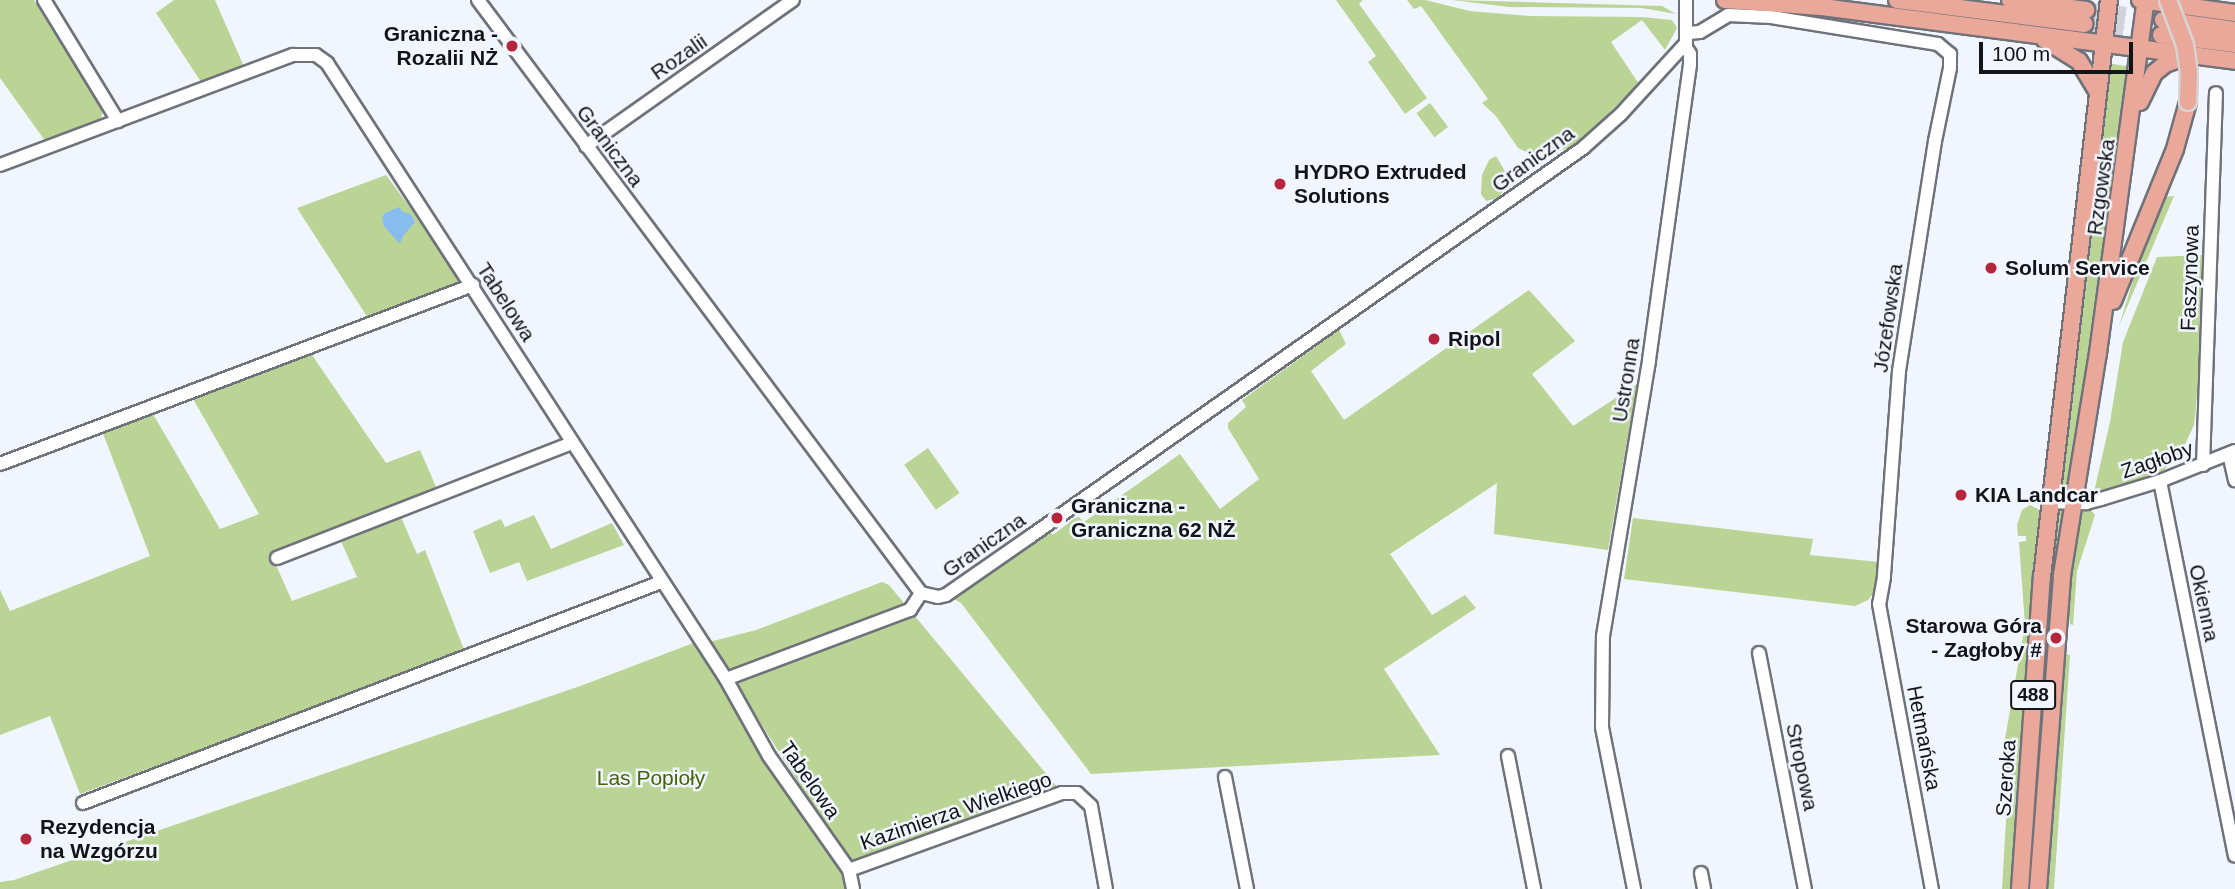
<!DOCTYPE html>
<html>
<head>
<meta charset="utf-8">
<style>
  body { margin:0 }
  #map { position:relative; width:2235px; height:889px; overflow:hidden; background:#f1f5fe; font-family:Helvetica,sans-serif }
  div>[style] { position:absolute }
  .green>* { inset:0; background:#b9d495; transform-origin:0 0 }
  .water>* { inset:0; background:#89bcee }
  .major-tunnel>* { height:16px; margin-top:-8px; transform-origin:0; background:repeating-linear-gradient(90deg,#d0d3db 0 16px,transparent 0 24px) }
  .roads { filter:drop-shadow(2px 0 #6f727a) drop-shadow(-2px 0 #6f727a) drop-shadow(0 2px #6f727a) drop-shadow(0 -2px #6f727a) }
  .minor>* { height:12px; margin:-6px; padding:0 6px; transform-origin:6px; border-radius:6px; background:#fff }
  .major>* { height:16px; margin:-8px; padding:0 8px; transform-origin:8px; border-radius:8px; background:#eaa89b }
  .bridges { filter:drop-shadow(2px 0 #d4d5d5) drop-shadow(-2px 0 #d4d5d5) drop-shadow(0 2px #d4d5d5) drop-shadow(0 -2px #d4d5d5) }
  .major-bridge>* { height:16px; margin:-8px; padding:0 8px; transform-origin:8px; border-radius:8px; background:#eaa89b }
  .dots>* { width:19px; height:19px; translate:-50% -50%; box-sizing:border-box; border:4px solid #f1f5fe; border-radius:50% }
  span { translate:-50% -50%; white-space:nowrap; text-align:center; line-height:1.15; -webkit-text-stroke:5px #f1f5fe; paint-order:stroke }
  .shield-label span { padding:2px 5px; background:#f1f5fe; border:2px solid; border-radius:5px; -webkit-text-stroke-width:0 }
  .shield-label { font-size:19px; color:#121417; font-weight:700 }
  .poi-label { font-size:21px; color:#121417; font-weight:700 }
  .right { translate:-100% -50%; text-align:right }
  .left { translate:0 -50%; text-align:left }
  .street-label { font-size:21px; color:#121417 }
  .park-label { font-size:21px; color:#456300 }
  .scale { position:absolute; left:1979px; top:42px; width:154px; height:32px; box-sizing:border-box; border:4px solid #121417; border-top:0; padding-left:9px; font-size:21px; line-height:24px; white-space:nowrap; color:#121417; -webkit-text-stroke:5px #f1f5fe; paint-order:stroke }
</style>
</head>
<body>
<div id="map">
  <div class="green">
    <div style="clip-path:polygon(0 0,34px 0,103px 111px,100px 121px,46px 142px,0 78px)"></div>
    <div style="clip-path:polygon(174px 0,215px 0,245px 69px,203px 85px,156px 13px)"></div>
    <div style="clip-path:polygon(1336px 0,1363px 0,1359px 4px,1427px 98px,1405px 114px,1368px 62px,1376px 56px)"></div>
    <div style="clip-path:polygon(1407px 0,1425px 0,1470px 11px,1529px 16px,1642px 17px,1672px 20px,1677px 28px,1665px 50px,1642px 20px,1611px 42px,1639px 84px,1574px 147px,1536px 157px,1518px 148px,1496px 116px,1482px 103px,1488px 99px,1421px 6px,1414px 9px)"></div>
    <div style="clip-path:polygon(1452px 0,1662px 6px,1676px 14px,1642px 8px,1509px 7px)"></div>
    <div style="clip-path:polygon(2106px 63px,2132px 67px,2100px 306px,2068px 493px,2063px 496px,2058px 487px)"></div>
    <div style="left:1430px;top:103px;width:30px;height:17px;rotate:53deg"></div>
    <div style="clip-path:polygon(1496px 156px,1506px 173px,1506px 188px,1498px 198px,1486px 201px,1481px 194px,1482px 175px,1489px 160px)"></div>
    <div style="clip-path:polygon(386px 175px,461px 276px,461px 282px,368px 318px,297px 208px)"></div>
    <div style="clip-path:polygon(2174px 196px,2119px 326px,2138px 264px,2166px 197px)"></div>
    <div style="clip-path:polygon(2205px 255px,2196px 408px,2194px 425px,2181px 453px,2164px 470px,2132px 483px,2094px 492px,2110px 422px,2123px 342px,2157px 257px)"></div>
    <div style="clip-path:polygon(1529px 290px,1575px 341px,1532px 374px,1573px 426px,1637px 384px,1608px 550px,1494px 534px,1497px 483px,1390px 554px,1432px 615px,1465px 595px,1476px 608px,1384px 669px,1440px 755px,1091px 774px,961px 603px,954px 599px,1050px 532px,1053px 535px,1075px 518px,1079px 517px,1084px 522px,1180px 454px,1220px 509px,1259px 479px,1228px 428px,1228px 423px,1246px 407px,1242px 400px,1339px 330px,1346px 344px,1311px 371px,1344px 420px)"></div>
    <div style="clip-path:polygon(310px 352px,386px 463px,420px 450px,437px 489px,271px 554px,292px 601px,357px 577px,339px 537px,400px 515px,417px 554px,425px 550px,465px 652px,80px 794px,50px 716px,0 735px,0 590px,10px 611px,150px 556px,102px 431px,153px 414px,220px 529px,259px 514px,193px 399px)"></div>
    <div style="left:928px;top:448px;width:55px;height:29px;rotate:55deg"></div>
    <div style="clip-path:polygon(2030px 505px,2042px 511px,2020px 744px,2011px 889px,2002px 889px,2006px 821px,2005px 739px,2025px 625px,2019px 542px,2026px 541px,2026px 536px,2018px 536px,2017px 525px,2022px 510px)"></div>
    <div style="clip-path:polygon(2089px 508px,2095px 515px,2077px 571px,2073px 625px,2070px 624px,2067px 605px,2080px 514px)"></div>
    <div style="clip-path:polygon(2061px 510px,2065px 513px,2048px 649px,2031px 889px,2027px 889px,2047px 603px,2056px 511px)"></div>
    <div style="clip-path:polygon(534px 515px,551px 549px,612px 523px,624px 545px,527px 581px,519px 562px,490px 573px,473px 531px,501px 519px,505px 527px)"></div>
    <div style="clip-path:polygon(1633px 518px,1813px 539px,1810px 555px,1879px 562px,1877px 589px,1868px 600px,1855px 606px,1624px 579px)"></div>
    <div style="clip-path:polygon(882px 582px,889px 585px,1058px 788px,851px 865px,709px 642px,756px 630px)"></div>
    <div style="clip-path:polygon(696px 642px,855px 889px,0 889px,0 882px,14px 880px,583px 685px)"></div>
    <div style="clip-path:polygon(2066px 654px,2070px 655px,2054px 889px,2047px 889px,2060px 690px)"></div>
  </div>
  <div class="water">
    <div style="clip-path:polygon(399px 207px,403px 212px,411px 214px,415px 222px,403px 236px,400px 244px,384px 226px,382px 218px,385px 213px)"></div>
  </div>
  <div class="major-tunnel">
    <div style="left:2086px;top:10px;width:78px;rotate:7.4deg"></div>
    <div style="left:2084px;top:24px;width:78px;rotate:8.1deg"></div>
  </div>
  <div class="roads">
    <div class="minor">
      <div style="left:44px;top:0;width:142px;rotate:58.6deg"></div>
      <div style="left:478px;top:0;width:740px;rotate:53.24deg"></div>
      <div style="left:921px;top:593px;width:17px;rotate:13deg"></div>
      <div style="left:938px;top:597px;width:8px;rotate:-14deg"></div>
      <div style="left:946px;top:595px;width:103px;rotate:-34.8deg"></div>
      <div style="left:1031px;top:536px;width:675px;rotate:-35.1deg"></div>
      <div style="left:1583px;top:148px;width:51px;rotate:-41.8deg"></div>
      <div style="left:1621px;top:114px;width:96px;rotate:-47.5deg"></div>
      <div style="left:1686px;top:43px;width:43px;rotate:-90deg"></div>
      <div style="left:1688px;top:33px;width:12px;rotate:-5deg"></div>
      <div style="left:1700px;top:32px;width:33px;rotate:-31deg"></div>
      <div style="left:1728px;top:15px;width:43px;rotate:2.7deg"></div>
      <div style="left:1771px;top:17px;width:169px;rotate:9.2deg"></div>
      <div style="left:1938px;top:44px;width:16px;rotate:40deg"></div>
      <div style="left:1950px;top:54px;width:14px;rotate:90deg"></div>
      <div style="left:1950px;top:68px;width:75px;rotate:101.6deg"></div>
      <div style="left:1935px;top:141px;width:233px;rotate:98.9deg"></div>
      <div style="left:1899px;top:371px;width:207px;rotate:94.2deg"></div>
      <div style="left:1884px;top:577px;width:27px;rotate:100deg"></div>
      <div style="left:1879px;top:604px;width:290px;rotate:79.5deg"></div>
      <div style="left:586px;top:146px;width:253px;rotate:-35.2deg"></div>
      <div style="left:0;top:165px;width:313px;rotate:-20.6deg"></div>
      <div style="left:293px;top:55px;width:23px"></div>
      <div style="left:316px;top:55px;width:14px;rotate:36deg"></div>
      <div style="left:327px;top:63px;width:734px;rotate:57.07deg"></div>
      <div style="left:726px;top:679px;width:88px;rotate:60.8deg"></div>
      <div style="left:769px;top:756px;width:139px;rotate:54.9deg"></div>
      <div style="left:849px;top:870px;width:19px;rotate:78deg"></div>
      <div style="left:2229px;top:454px;width:27px;rotate:77deg"></div>
      <div style="left:0;top:464px;width:506px;rotate:-20.73deg"></div>
      <div style="left:2203px;top:465px;width:372px;rotate:-88deg"></div>
      <div style="left:2160px;top:481px;width:382px;rotate:78.7deg"></div>
      <div style="left:2049px;top:502px;width:37px;rotate:2deg"></div>
      <div style="left:2086px;top:503px;width:16px;rotate:-15deg"></div>
      <div style="left:2101px;top:499px;width:62px;rotate:-17deg"></div>
      <div style="left:2160px;top:481px;width:81px;rotate:-21.8deg"></div>
      <div style="left:277px;top:558px;width:317px;rotate:-21.3deg"></div>
      <div style="left:1759px;top:653px;width:240px;rotate:79deg"></div>
      <div style="left:726px;top:679px;width:197px;rotate:-20.6deg"></div>
      <div style="left:910px;top:610px;width:20px;rotate:-57deg"></div>
      <div style="left:1508px;top:756px;width:136px;rotate:78.9deg"></div>
      <div style="left:1225px;top:777px;width:114px;rotate:78.9deg"></div>
      <div style="left:83px;top:803px;width:619px;rotate:-20.92deg"></div>
      <div style="left:849px;top:870px;width:226px;rotate:-19.9deg"></div>
      <div style="left:1062px;top:793px;width:15px"></div>
      <div style="left:1077px;top:793px;width:19px;rotate:43deg"></div>
      <div style="left:1091px;top:806px;width:84px;rotate:79.8deg"></div>
      <div style="left:1701px;top:873px;width:16px;rotate:79deg"></div>
      <div style="left:1634px;top:889px;width:165px;rotate:-101.2deg"></div>
      <div style="left:1602px;top:727px;width:91px;rotate:-89.4deg"></div>
      <div style="left:1603px;top:636px;width:280px;rotate:-80.5deg"></div>
      <div style="left:1649px;top:360px;width:298px;rotate:-82.1deg"></div>
      <div style="left:1690px;top:65px;width:11px;rotate:-90deg"></div>
      <div style="left:1690px;top:54px;width:9px;rotate:-122deg"></div>
    </div>
    <div class="major">
      <div style="left:1725px;top:0;width:97px;rotate:4.1deg"></div>
      <div style="left:1822px;top:7px;width:417px;rotate:7.4deg"></div>
      <div style="left:1897px;top:0;width:189px;rotate:7.3deg"></div>
      <div style="left:2010px;top:0;width:77px;rotate:7.5deg"></div>
      <div style="left:2140px;top:0;width:96px;rotate:7.8deg"></div>
      <div style="left:2163px;top:20px;width:73px;rotate:7.9deg"></div>
      <div style="left:2161px;top:35px;width:75px;rotate:6.9deg"></div>
      <div style="left:2045px;top:40px;width:40px;rotate:32deg"></div>
      <div style="left:2079px;top:61px;width:35px;rotate:59deg"></div>
      <div style="left:2140px;top:102px;width:32px;rotate:-64deg"></div>
      <div style="left:2154px;top:73px;width:14px;rotate:-39deg"></div>
      <div style="left:2165px;top:64px;width:21px;rotate:-19deg"></div>
      <div style="left:2113px;top:301px;width:164px;rotate:-67.8deg"></div>
      <div style="left:2175px;top:149px;width:49px;rotate:-74.5deg"></div>
      <div style="left:2020px;top:889px;width:313px;rotate:-86deg"></div>
      <div style="left:2042px;top:577px;width:581px;rotate:-83.38deg"></div>
      <div style="left:2038px;top:889px;width:315px;rotate:-85.6deg"></div>
      <div style="left:2062px;top:575px;width:225px;rotate:-80.8deg"></div>
      <div style="left:2098px;top:353px;width:356px;rotate:-82.3deg"></div>
    </div>
  </div>
  <div class="bridges">
    <div class="major-bridge">
      <div style="left:2168px;top:0;width:48px;rotate:69.3deg"></div>
      <div style="left:2185px;top:45px;width:27px;rotate:82deg"></div>
      <div style="left:2189px;top:72px;width:30px;rotate:92deg"></div>
    </div>
  </div>
  <div class="dots">
    <div style="left:512px;top:46px;background:#b6243d"></div>
    <div style="left:1280px;top:184px;background:#b6243d"></div>
    <div style="left:1991px;top:268px;background:#b6243d"></div>
    <div style="left:1434px;top:339px;background:#b6243d"></div>
    <div style="left:1961px;top:495px;background:#b6243d"></div>
    <div style="left:1057px;top:518px;background:#b6243d"></div>
    <div style="left:2056px;top:638px;background:#b6243d"></div>
    <div style="left:26px;top:839px;background:#b6243d"></div>
  </div>
  <div class="shield-label">
    <span style="left:2033px;top:695px">488</span>
  </div>
  <div class="poi-label">
    <span class="right" style="left:498px;top:46px">Graniczna -<br>Rozalii NŻ</span>
    <span class="left" style="left:1294px;top:184px">HYDRO Extruded<br>Solutions</span>
    <span class="left" style="left:2005px;top:268px">Solum Service</span>
    <span class="left" style="left:1448px;top:339px">Ripol</span>
    <span class="left" style="left:1975px;top:495px">KIA Landcar</span>
    <span class="left" style="left:1071px;top:518px">Graniczna -<br>Graniczna 62 NŻ</span>
    <span class="right" style="left:2042px;top:638px">Starowa Góra<br>- Zagłoby #</span>
    <span class="left" style="left:40px;top:839px">Rezydencja<br>na Wzgórzu</span>
  </div>
  <div class="street-label">
    <span style="left:679px;top:57px;rotate:-35deg">Rozalii</span>
    <span style="left:610px;top:146px;rotate:53deg">Graniczna</span>
    <span style="left:1533px;top:159px;rotate:-36deg">Graniczna</span>
    <span style="left:2101px;top:187px;rotate:-82deg">Rzgowska</span>
    <span style="left:2190px;top:278px;rotate:-88deg">Faszynowa</span>
    <span style="left:506px;top:302px;rotate:57deg">Tabelowa</span>
    <span style="left:1888px;top:318px;rotate:-82deg">Józefowska</span>
    <span style="left:1626px;top:380px;rotate:-81deg">Ustronna</span>
    <span style="left:2157px;top:460px;rotate:-19deg">Zagłoby</span>
    <span style="left:984px;top:545px;rotate:-35deg">Graniczna</span>
    <span style="left:2204px;top:603px;rotate:78deg">Okienna</span>
    <span style="left:1924px;top:738px;rotate:79deg">Hetmańska</span>
    <span style="left:1802px;top:767px;rotate:78deg">Stropowa</span>
    <span style="left:2006px;top:778px;rotate:-86deg">Szeroka</span>
    <span style="left:810px;top:780px;rotate:55deg">Tabelowa</span>
    <span style="left:956px;top:811px;rotate:-19deg">Kazimierza Wielkiego</span>
  </div>
  <div class="park-label">
    <span style="left:651px;top:778px">Las Popioły</span>
  </div>
  <div class="scale">100 m</div>
</div>
</body>
</html>
